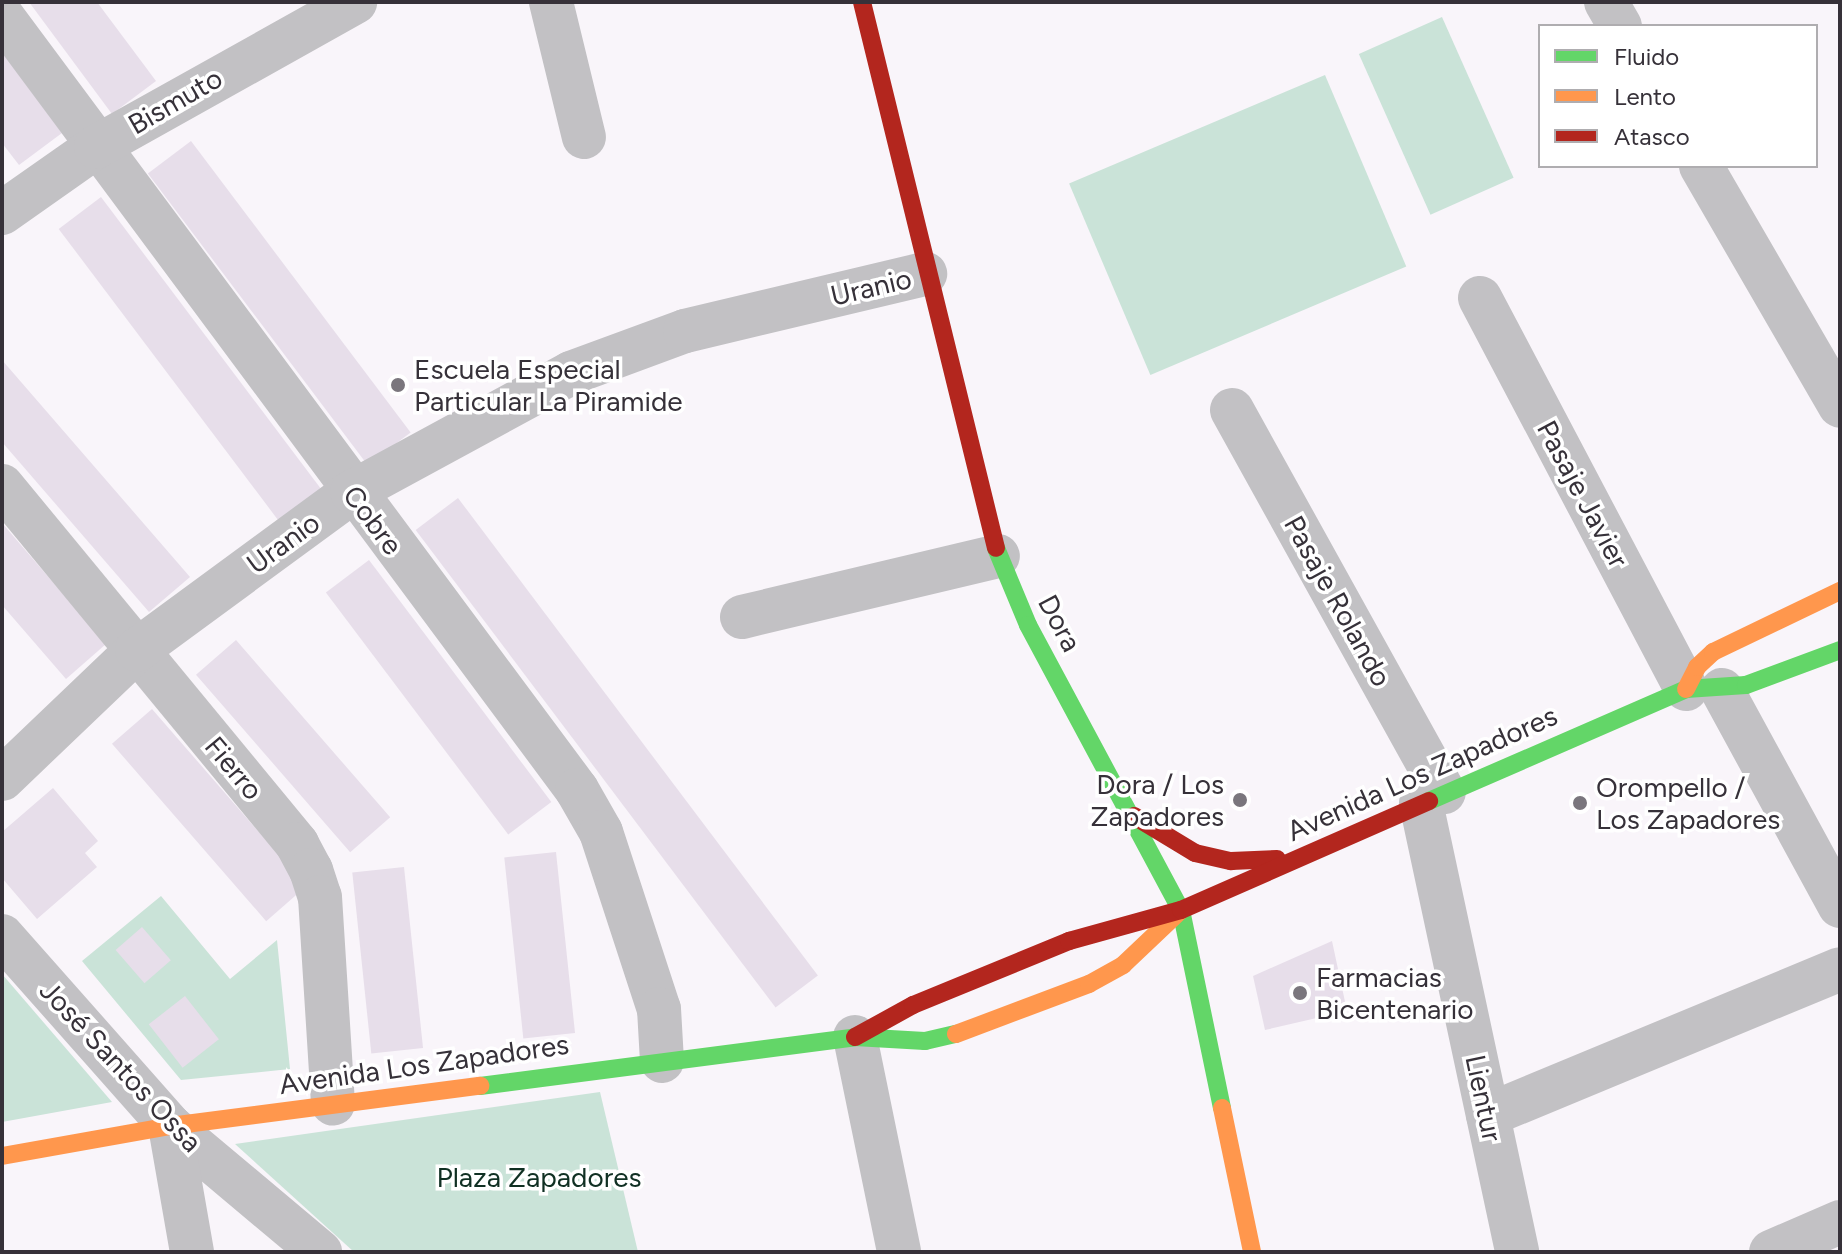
<!DOCTYPE html>
<html>
<head>
<meta charset="utf-8">
<style>
  body { margin:0 }
  #map { position:relative; width:1842px; height:1254px; overflow:hidden; background:#f9f5fa; font-family:Figtree,sans-serif }
  div>[style] { position:absolute }
  .green>* { inset:0; background:#cae3d8; transform-origin:0 0 }
  .building>* { inset:0; background:#e7deea; transform-origin:0 0 }
  .street>* { height:44px; margin:-22px; padding:0 22px; transform-origin:22px; border-radius:22px; background:#c2c1c4 }
  .fast>* { height:18px; margin:-9px; padding:0 9px; transform-origin:9px; border-radius:9px; background:#63d668 }
  .slow>* { height:18px; margin:-9px; padding:0 9px; transform-origin:9px; border-radius:9px; background:#ff974d }
  .jam>* { height:18px; margin:-9px; padding:0 9px; transform-origin:9px; border-radius:9px; background:#b3261e }
  .dots>* { width:22px; height:22px; translate:-50% -50%; box-sizing:border-box; border:4px solid #fff; border-radius:50% }
  span { translate:-50% -50%; white-space:nowrap; text-align:center; line-height:1.15; -webkit-text-stroke:7px #fff; paint-order:stroke }
  .street-label { font-size:28px; color:#363139 }
  .poi-label { font-size:28px; color:#363139 }
  .left { translate:0 -50%; text-align:left }
  .right { translate:-100% -50%; text-align:right }
  .park-label { font-size:28px; color:#103023 }
  .frame { position:absolute; inset:0; border:4px solid #363139; pointer-events:none }
  .legend { position:absolute; left:1538px; top:24px; width:280px; height:144px; box-sizing:border-box; background:#fff; border:2px solid #afadb0; margin:0; padding:10px 14px; list-style:none; font-size:24px; color:#363139 }
  .legend li { display:flex; align-items:center; gap:16px; height:40px }
  .legend b { width:40px; border:2px solid #afadb0 }
</style>
</head>
<body>
<div id="map">
  <div class="green">
    <div style="left:1442px;top:17px;width:176px;height:91px;rotate:66deg"></div>
    <div style="left:1325px;top:75px;width:208px;height:278px;rotate:67deg"></div>
    <div style="clip-path:polygon(161px 896px,230px 979px,277px 940px,290px 1069px,181px 1080px,82px 961px)"></div>
    <div style="clip-path:polygon(2px 974px,112px 1102px,2px 1122px)"></div>
    <div style="clip-path:polygon(600px 1092px,638px 1252px,354px 1252px,235px 1144px)"></div>
  </div>
  <div class="building">
    <div style="clip-path:polygon(29px 2px,97px 2px,156px 81px,112px 114px)"></div>
    <div style="clip-path:polygon(2px 52px,62px 133px,19px 165px,2px 143px)"></div>
    <div style="left:191px;top:141px;width:365px;height:54px;rotate:53deg"></div>
    <div style="left:101px;top:197px;width:366px;height:53px;rotate:53deg"></div>
    <div style="clip-path:polygon(2px 360px,190px 577px,149px 612px,2px 442px)"></div>
    <div style="left:458px;top:498px;width:598px;height:53px;rotate:53deg"></div>
    <div style="clip-path:polygon(2px 523px,106px 644px,66px 679px,2px 605px)"></div>
    <div style="left:369px;top:560px;width:303px;height:54px;rotate:53deg"></div>
    <div style="left:236px;top:640px;width:235px;height:53px;rotate:49deg"></div>
    <div style="left:152px;top:709px;width:235px;height:53px;rotate:49deg"></div>
    <div style="clip-path:polygon(53px 788px,98px 841px,85px 853px,97px 867px,37px 919px,2px 878px,2px 832px)"></div>
    <div style="left:556px;top:852px;width:182px;height:52px;rotate:84deg"></div>
    <div style="left:404px;top:867px;width:182px;height:52px;rotate:84deg"></div>
    <div style="left:142px;top:927px;width:44px;height:35px;rotate:49deg"></div>
    <div style="clip-path:polygon(1332px 941px,1347px 1011px,1265px 1030px,1253px 976px)"></div>
    <div style="left:185px;top:996px;width:55px;height:46px;rotate:52deg"></div>
  </div>
  <div class="street">
    <div style="left:551px;top:2px;width:139px;rotate:76.3deg"></div>
    <div style="left:1606px;top:2px;width:28px;rotate:60deg"></div>
    <div style="left:2px;top:16px;width:964px;rotate:53.39deg"></div>
    <div style="left:577px;top:790px;width:48px;rotate:60.3deg"></div>
    <div style="left:601px;top:832px;width:186px;rotate:71.9deg"></div>
    <div style="left:659px;top:1009px;width:52px;rotate:86.7deg"></div>
    <div style="left:1701px;top:166px;width:277px;rotate:59.9deg"></div>
    <div style="left:2px;top:213px;width:115px;rotate:-35.1deg"></div>
    <div style="left:96px;top:147px;width:297px;rotate:-29.2deg"></div>
    <div style="left:1480px;top:298px;width:442px;rotate:62.2deg"></div>
    <div style="left:1232px;top:410px;width:437px;rotate:61deg"></div>
    <div style="left:2px;top:486px;width:464px;rotate:50.5deg"></div>
    <div style="left:297px;top:844px;width:30px;rotate:62deg"></div>
    <div style="left:311px;top:870px;width:28px;rotate:72deg"></div>
    <div style="left:320px;top:897px;width:207px;rotate:86.4deg"></div>
    <div style="left:742px;top:617px;width:263px;rotate:-13.4deg"></div>
    <div style="left:1722px;top:690px;width:246px;rotate:61.4deg"></div>
    <div style="left:2px;top:779px;width:187px;rotate:-43.7deg"></div>
    <div style="left:137px;top:650px;width:267px;rotate:-36.3deg"></div>
    <div style="left:352px;top:492px;width:249px;rotate:-28.5deg"></div>
    <div style="left:571px;top:373px;width:121px;rotate:-20.2deg"></div>
    <div style="left:685px;top:331px;width:247px;rotate:-13.4deg"></div>
    <div style="left:1421px;top:803px;width:459px;rotate:77.9deg"></div>
    <div style="left:2px;top:936px;width:254px;rotate:48.5deg"></div>
    <div style="left:170px;top:1126px;width:196px;rotate:40deg"></div>
    <div style="left:855px;top:1037px;width:219px;rotate:78.4deg"></div>
    <div style="left:1488px;top:1115px;width:381px;rotate:-22.5deg"></div>
    <div style="left:170px;top:1126px;width:128px;rotate:80.1deg"></div>
    <div style="left:1771px;top:1252px;width:75px;rotate:-23.5deg"></div>
  </div>
  <div class="fast">
    <div style="left:996px;top:548px;width:83px;rotate:67.4deg"></div>
    <div style="left:1028px;top:625px;width:323px;rotate:61.8deg"></div>
    <div style="left:1181px;top:910px;width:202px;rotate:78.3deg"></div>
    <div style="left:1429px;top:801px;width:280px;rotate:-23.5deg"></div>
    <div style="left:1686px;top:689px;width:60px;rotate:-3.8deg"></div>
    <div style="left:1746px;top:685px;width:100px;rotate:-20.4deg"></div>
    <div style="left:480px;top:1086px;width:378px;rotate:-7.4deg"></div>
    <div style="left:855px;top:1037px;width:70px;rotate:3.3deg"></div>
    <div style="left:925px;top:1041px;width:32px;rotate:-13deg"></div>
  </div>
  <div class="slow">
    <div style="left:1686px;top:689px;width:25px;rotate:-63deg"></div>
    <div style="left:1697px;top:667px;width:22px;rotate:-43deg"></div>
    <div style="left:1713px;top:652px;width:141px;rotate:-25.7deg"></div>
    <div style="left:956px;top:1034px;width:142px;rotate:-20.6deg"></div>
    <div style="left:1089px;top:984px;width:39px;rotate:-29deg"></div>
    <div style="left:1123px;top:965px;width:80px;rotate:-43.5deg"></div>
    <div style="left:1222px;top:1108px;width:147px;rotate:78.2deg"></div>
    <div style="left:2px;top:1156px;width:171px;rotate:-10.1deg"></div>
    <div style="left:170px;top:1126px;width:313px;rotate:-7.4deg"></div>
  </div>
  <div class="jam">
    <div style="left:862px;top:2px;width:562px;rotate:76.21deg"></div>
    <div style="left:1134px;top:816px;width:71px;rotate:31.2deg"></div>
    <div style="left:1195px;top:853px;width:37px;rotate:13deg"></div>
    <div style="left:1231px;top:861px;width:46px;rotate:-2.5deg"></div>
    <div style="left:855px;top:1037px;width:66px;rotate:-28.9deg"></div>
    <div style="left:913px;top:1005px;width:169px;rotate:-22.3deg"></div>
    <div style="left:1069px;top:941px;width:116px;rotate:-15.5deg"></div>
    <div style="left:1181px;top:910px;width:271px;rotate:-23.7deg"></div>
  </div>
  <div class="dots">
    <div style="left:398px;top:385px;background:#7a767d"></div>
    <div style="left:1240px;top:800px;background:#7a767d"></div>
    <div style="left:1580px;top:803px;background:#7a767d"></div>
    <div style="left:1300px;top:993px;background:#7a767d"></div>
  </div>
  <div class="street-label">
    <span style="left:175px;top:101px;rotate:-30deg">Bismuto</span>
    <span style="left:871px;top:287px;rotate:-13deg">Uranio</span>
    <span style="left:1583px;top:494px;rotate:62deg">Pasaje Javier</span>
    <span style="left:373px;top:520px;rotate:53deg">Cobre</span>
    <span style="left:283px;top:543px;rotate:-36deg">Uranio</span>
    <span style="left:1338px;top:601px;rotate:61deg">Pasaje Rolando</span>
    <span style="left:1060px;top:623px;rotate:62deg">Dora</span>
    <span style="left:234px;top:768px;rotate:50deg">Fierro</span>
    <span style="left:1422px;top:773px;rotate:-24deg">Avenida Los Zapadores</span>
    <span style="left:424px;top:1064px;rotate:-8deg">Avenida Los Zapadores</span>
    <span style="left:121px;top:1066px;rotate:47deg">José Santos Ossa</span>
    <span style="left:1484px;top:1098px;rotate:78deg">Lientur</span>
  </div>
  <div class="poi-label">
    <span class="left" style="left:414px;top:385px">Escuela Especial<br>Particular La Piramide</span>
    <span class="right" style="left:1224px;top:800px">Dora / Los<br>Zapadores</span>
    <span class="left" style="left:1596px;top:803px">Orompello /<br>Los Zapadores</span>
    <span class="left" style="left:1316px;top:993px">Farmacias<br>Bicentenario</span>
  </div>
  <div class="park-label">
    <span style="left:539px;top:1177px">Plaza Zapadores</span>
  </div>
  <div class="frame"></div>
  <ul class="legend">
  <li><b style="height:10px;background:#63d668"></b>Fluido</li>
  <li><b style="height:10px;background:#ff974d"></b>Lento</li>
  <li><b style="height:10px;background:#b3261e"></b>Atasco</li>
  </ul>
</div>
</body>
</html>
